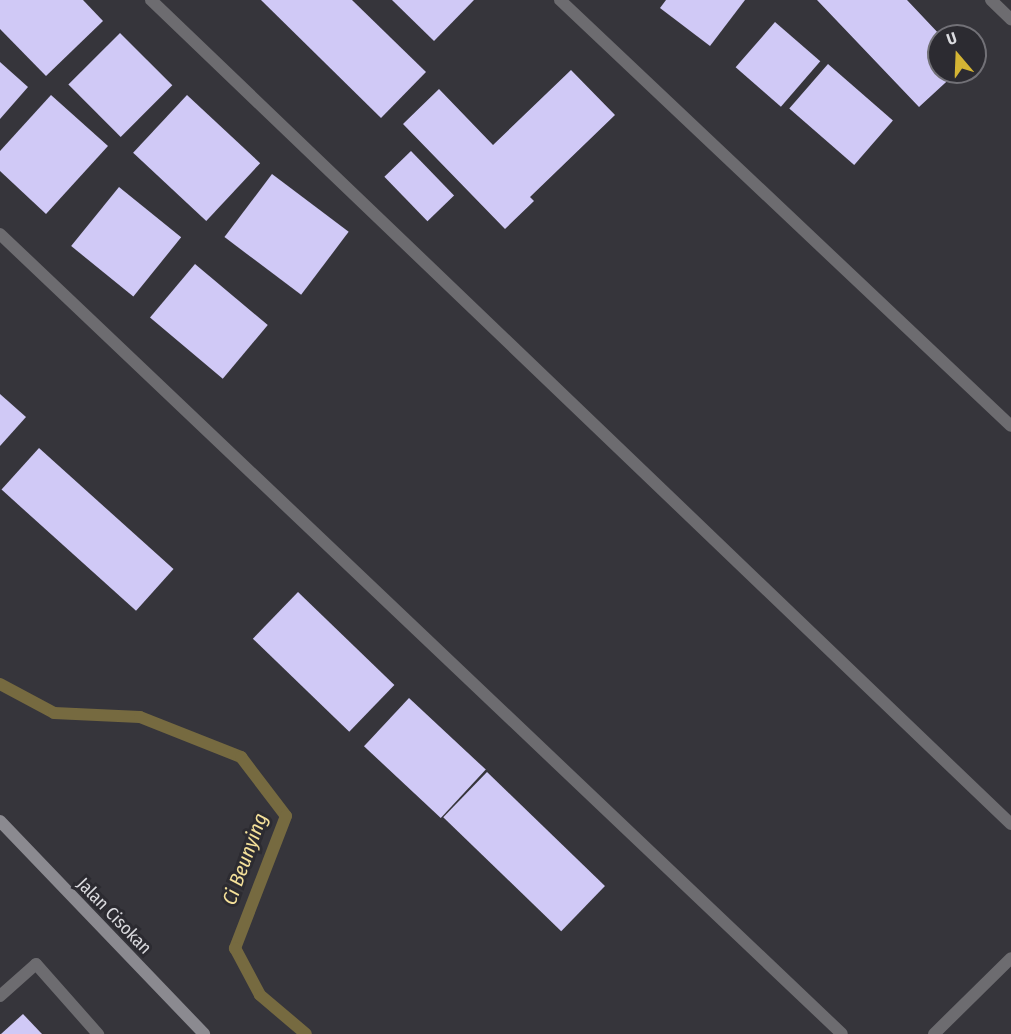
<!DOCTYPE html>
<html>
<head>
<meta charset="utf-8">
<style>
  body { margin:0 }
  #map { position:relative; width:1011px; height:1034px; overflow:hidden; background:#36353b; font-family:"Fira Sans Condensed",sans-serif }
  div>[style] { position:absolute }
  .stream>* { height:12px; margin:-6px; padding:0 6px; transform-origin:6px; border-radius:6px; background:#766a40 }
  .building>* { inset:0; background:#d0c9f6; transform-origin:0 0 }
  .lane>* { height:12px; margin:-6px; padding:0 6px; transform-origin:6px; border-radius:6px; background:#6d6c70 }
  .street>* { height:12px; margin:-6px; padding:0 6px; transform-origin:6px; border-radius:6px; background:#6d6c70 }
  .secondary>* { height:12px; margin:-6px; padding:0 6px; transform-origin:6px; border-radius:6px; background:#8b8a90 }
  span { translate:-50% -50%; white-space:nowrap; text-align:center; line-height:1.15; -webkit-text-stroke:6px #2c2b31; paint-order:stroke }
  .street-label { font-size:18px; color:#dbdbdf }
  .water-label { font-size:20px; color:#f5e19a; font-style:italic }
  .north { position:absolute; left:927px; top:24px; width:60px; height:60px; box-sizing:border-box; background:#2c2b31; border:2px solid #727177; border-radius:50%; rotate:341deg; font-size:16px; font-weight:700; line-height:24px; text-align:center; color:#dbdbdf }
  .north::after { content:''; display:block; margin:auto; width:21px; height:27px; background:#d5b534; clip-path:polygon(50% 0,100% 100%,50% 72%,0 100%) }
</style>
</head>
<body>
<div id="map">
  <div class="stream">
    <div style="left:0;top:684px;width:61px;rotate:28.2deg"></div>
    <div style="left:54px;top:713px;width:86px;rotate:2.7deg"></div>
    <div style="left:140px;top:717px;width:109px;rotate:21.6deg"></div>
    <div style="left:241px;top:757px;width:74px;rotate:52.7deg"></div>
    <div style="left:286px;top:816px;width:142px;rotate:111.1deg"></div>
    <div style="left:235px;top:948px;width:53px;rotate:62deg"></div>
    <div style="left:260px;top:995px;width:60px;rotate:40.3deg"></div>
  </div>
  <div class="building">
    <div style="clip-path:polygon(0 0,83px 0,103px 21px,46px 76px,0 29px)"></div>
    <div style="clip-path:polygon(261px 0,352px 0,426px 72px,381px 118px)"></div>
    <div style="clip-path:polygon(392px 0,474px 0,434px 41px)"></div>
    <div style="clip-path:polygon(666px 0,745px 0,710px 46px,660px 8px)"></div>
    <div style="clip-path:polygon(817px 0,907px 0,941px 36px,939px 72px,957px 72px,919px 107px)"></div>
    <div style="left:775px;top:22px;width:60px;height:60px;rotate:41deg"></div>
    <div style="left:120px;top:33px;width:74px;height:73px;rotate:45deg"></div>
    <div style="clip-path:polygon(0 62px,28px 87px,0 119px)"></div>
    <div style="left:828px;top:64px;width:86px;height:59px;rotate:41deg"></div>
    <div style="clip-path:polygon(571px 70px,615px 115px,530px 197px,534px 201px,505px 229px,403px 124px,439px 89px,493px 145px)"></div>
    <div style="clip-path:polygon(51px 95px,108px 146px,46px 214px,0 171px,0 151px)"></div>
    <div style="left:187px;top:95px;width:100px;height:79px;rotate:43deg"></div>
    <div style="left:411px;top:151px;width:62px;height:37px;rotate:46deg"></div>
    <div style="left:272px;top:174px;width:96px;height:79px;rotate:37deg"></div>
    <div style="left:119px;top:187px;width:80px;height:76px;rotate:39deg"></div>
    <div style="left:195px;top:264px;width:95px;height:70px;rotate:40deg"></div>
    <div style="clip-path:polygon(0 394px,26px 417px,0 446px)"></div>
    <div style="left:39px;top:448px;width:181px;height:56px;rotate:42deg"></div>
    <div style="left:298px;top:592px;width:134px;height:65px;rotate:44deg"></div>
    <div style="left:409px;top:698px;width:105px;height:66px;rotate:43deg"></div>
    <div style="left:487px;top:772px;width:164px;height:63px;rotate:44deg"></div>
    <div style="clip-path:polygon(23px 1014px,42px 1034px,1px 1034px)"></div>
  </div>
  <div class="lane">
    <div style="left:0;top:996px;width:48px;rotate:-41.6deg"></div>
    <div style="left:36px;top:964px;width:94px;rotate:48.5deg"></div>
  </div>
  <div class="street">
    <div style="left:151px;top:0;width:1191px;rotate:43.78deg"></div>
    <div style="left:560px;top:0;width:620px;rotate:43.37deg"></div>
    <div style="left:991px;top:0;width:28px;rotate:44deg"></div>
    <div style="left:0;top:234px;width:1161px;rotate:43.53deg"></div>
    <div style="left:934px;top:1034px;width:108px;rotate:-44.6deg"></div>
  </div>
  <div class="secondary">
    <div style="left:0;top:821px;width:295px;rotate:46.2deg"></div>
  </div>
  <div class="street-label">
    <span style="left:114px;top:916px;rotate:46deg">Jalan Cisokan</span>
  </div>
  <div class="water-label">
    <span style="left:245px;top:859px;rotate:-70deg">Ci Beunying</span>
  </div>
  <div class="north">U</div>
</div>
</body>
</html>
